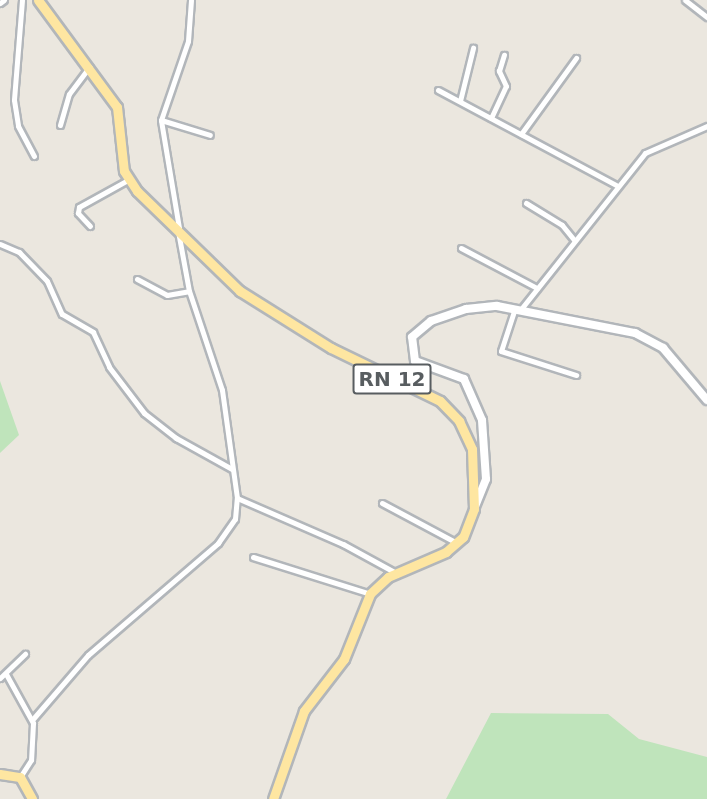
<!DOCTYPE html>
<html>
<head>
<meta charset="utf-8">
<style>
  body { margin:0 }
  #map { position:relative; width:707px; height:799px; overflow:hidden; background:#ebe7df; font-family:"DejaVu Sans",sans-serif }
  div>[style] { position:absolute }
  .green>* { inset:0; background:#bfe4bb }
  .roads { filter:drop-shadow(2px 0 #b2b6ba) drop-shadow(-2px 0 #b2b6ba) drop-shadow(0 2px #b2b6ba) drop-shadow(0 -2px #b2b6ba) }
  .street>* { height:5px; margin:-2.5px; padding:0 2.5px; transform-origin:2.5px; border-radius:2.5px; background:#fff }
  .secondary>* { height:8px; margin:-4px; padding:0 4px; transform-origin:4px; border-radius:4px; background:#fff }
  .primary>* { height:9px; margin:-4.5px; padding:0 4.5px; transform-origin:4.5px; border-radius:4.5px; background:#fee6a1 }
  span { translate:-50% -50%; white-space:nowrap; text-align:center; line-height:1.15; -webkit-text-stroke:5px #fff; paint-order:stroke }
  .shield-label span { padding:2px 4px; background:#fff; border:2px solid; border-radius:4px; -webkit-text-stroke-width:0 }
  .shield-label { font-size:20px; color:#585d60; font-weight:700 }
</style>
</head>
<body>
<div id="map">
  <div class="green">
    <div style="clip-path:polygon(0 381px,19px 435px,0 453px)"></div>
    <div style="clip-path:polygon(491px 713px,608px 714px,639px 739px,707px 757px,707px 799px,446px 799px)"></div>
  </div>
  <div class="roads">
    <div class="street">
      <div style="left:22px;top:0;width:100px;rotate:94.6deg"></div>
      <div style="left:14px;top:100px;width:26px;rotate:81deg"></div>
      <div style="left:18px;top:126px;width:34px;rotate:62deg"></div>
      <div style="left:685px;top:0;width:28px;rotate:38deg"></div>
      <div style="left:0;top:3px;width:5px;rotate:-37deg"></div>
      <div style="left:438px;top:90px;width:202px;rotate:28.1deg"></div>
      <div style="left:460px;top:101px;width:55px;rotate:-76.2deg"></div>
      <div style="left:491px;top:118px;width:35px;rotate:-65deg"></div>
      <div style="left:506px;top:86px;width:17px;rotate:-115deg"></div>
      <div style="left:499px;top:71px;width:17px;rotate:-73deg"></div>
      <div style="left:161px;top:120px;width:51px;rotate:17deg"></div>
      <div style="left:60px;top:125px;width:32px;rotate:-74deg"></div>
      <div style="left:69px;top:94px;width:34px;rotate:-53deg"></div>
      <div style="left:521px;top:134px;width:94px;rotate:-54.1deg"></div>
      <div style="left:526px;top:203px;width:42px;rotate:31.4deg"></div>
      <div style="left:562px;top:225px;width:19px;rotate:51deg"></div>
      <div style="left:90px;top:226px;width:18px;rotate:-133deg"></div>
      <div style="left:78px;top:213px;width:6px;rotate:-81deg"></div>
      <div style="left:79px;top:207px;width:56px;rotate:-28.9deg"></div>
      <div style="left:179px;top:228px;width:109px;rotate:-99.5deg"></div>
      <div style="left:161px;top:120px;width:83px;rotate:-71.1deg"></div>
      <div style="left:188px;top:41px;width:41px;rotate:-85.8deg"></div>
      <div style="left:0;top:244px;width:21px;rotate:23deg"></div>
      <div style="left:19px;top:252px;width:40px;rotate:46deg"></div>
      <div style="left:47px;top:281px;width:36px;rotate:66deg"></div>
      <div style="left:62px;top:314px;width:36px;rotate:30deg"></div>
      <div style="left:93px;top:332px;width:38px;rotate:65deg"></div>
      <div style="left:109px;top:367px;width:58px;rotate:52.7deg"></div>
      <div style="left:144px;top:413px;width:41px;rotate:38deg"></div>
      <div style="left:176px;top:438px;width:64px;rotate:29deg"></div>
      <div style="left:461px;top:248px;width:86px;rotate:27.8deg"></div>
      <div style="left:137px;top:279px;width:34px;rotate:28deg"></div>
      <div style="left:167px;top:295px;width:22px;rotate:-10deg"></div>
      <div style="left:515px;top:308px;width:45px;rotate:108deg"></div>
      <div style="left:501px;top:351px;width:79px;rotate:17.7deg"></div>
      <div style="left:521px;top:309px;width:199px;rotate:-51.5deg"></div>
      <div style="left:645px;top:153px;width:68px;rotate:-23.5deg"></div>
      <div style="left:237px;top:498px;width:116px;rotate:23.5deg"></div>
      <div style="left:343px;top:544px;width:60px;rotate:28.7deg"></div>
      <div style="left:382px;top:503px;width:85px;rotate:28.1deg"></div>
      <div style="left:253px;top:557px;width:123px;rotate:17.5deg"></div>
      <div style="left:6px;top:674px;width:56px;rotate:61.1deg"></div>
      <div style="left:33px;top:723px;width:37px;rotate:93deg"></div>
      <div style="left:31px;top:760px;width:20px;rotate:123deg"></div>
      <div style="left:0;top:678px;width:35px;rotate:-44deg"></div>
      <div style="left:32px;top:720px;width:86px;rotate:-49.3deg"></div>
      <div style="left:88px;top:655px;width:172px;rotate:-40.7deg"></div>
      <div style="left:218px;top:543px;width:29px;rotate:-55deg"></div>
      <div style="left:235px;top:519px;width:21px;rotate:-85deg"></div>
      <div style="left:237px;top:498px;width:109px;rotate:-97.9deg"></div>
      <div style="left:222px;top:390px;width:104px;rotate:-108.4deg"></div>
      <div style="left:189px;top:291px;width:61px;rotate:-100.4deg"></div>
    </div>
    <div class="secondary">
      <div style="left:474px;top:509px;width:32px;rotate:-68deg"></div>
      <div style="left:486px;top:479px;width:59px;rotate:-93.9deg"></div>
      <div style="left:482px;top:420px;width:45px;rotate:-113.7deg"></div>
      <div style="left:464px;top:379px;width:52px;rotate:-159.8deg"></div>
      <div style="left:415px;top:361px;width:24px;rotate:-97deg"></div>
      <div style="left:412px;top:337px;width:25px;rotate:-40deg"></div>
      <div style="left:431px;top:321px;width:37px;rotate:-19deg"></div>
      <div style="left:466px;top:309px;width:31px;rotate:-6deg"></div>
      <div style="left:497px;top:306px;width:141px;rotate:11.1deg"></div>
      <div style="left:635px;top:333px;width:32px;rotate:28deg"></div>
      <div style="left:663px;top:348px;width:68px;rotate:49.8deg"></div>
    </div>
    <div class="primary">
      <div style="left:38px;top:0;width:133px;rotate:53.6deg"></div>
      <div style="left:117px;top:107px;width:64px;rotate:83.8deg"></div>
      <div style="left:124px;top:171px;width:24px;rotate:57deg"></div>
      <div style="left:137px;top:191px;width:144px;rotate:44.2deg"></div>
      <div style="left:240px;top:291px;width:107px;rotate:32.1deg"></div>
      <div style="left:331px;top:348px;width:121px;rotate:25.9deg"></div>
      <div style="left:440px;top:401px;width:28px;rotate:46deg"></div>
      <div style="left:459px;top:421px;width:31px;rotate:65deg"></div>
      <div style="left:472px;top:449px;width:60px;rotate:88.1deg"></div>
      <div style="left:474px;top:509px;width:30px;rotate:111deg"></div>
      <div style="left:463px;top:537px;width:23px;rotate:139deg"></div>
      <div style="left:446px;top:552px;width:63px;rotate:156.7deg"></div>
      <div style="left:388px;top:577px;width:25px;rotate:137deg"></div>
      <div style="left:370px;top:594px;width:70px;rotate:111.8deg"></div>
      <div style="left:344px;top:659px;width:66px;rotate:127.6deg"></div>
      <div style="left:304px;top:711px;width:93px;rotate:109.4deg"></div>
      <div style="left:0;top:774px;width:20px;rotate:9deg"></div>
      <div style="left:20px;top:777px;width:25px;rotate:61deg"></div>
    </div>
  </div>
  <div class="shield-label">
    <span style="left:392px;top:379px">RN 12</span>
  </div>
</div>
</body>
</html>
